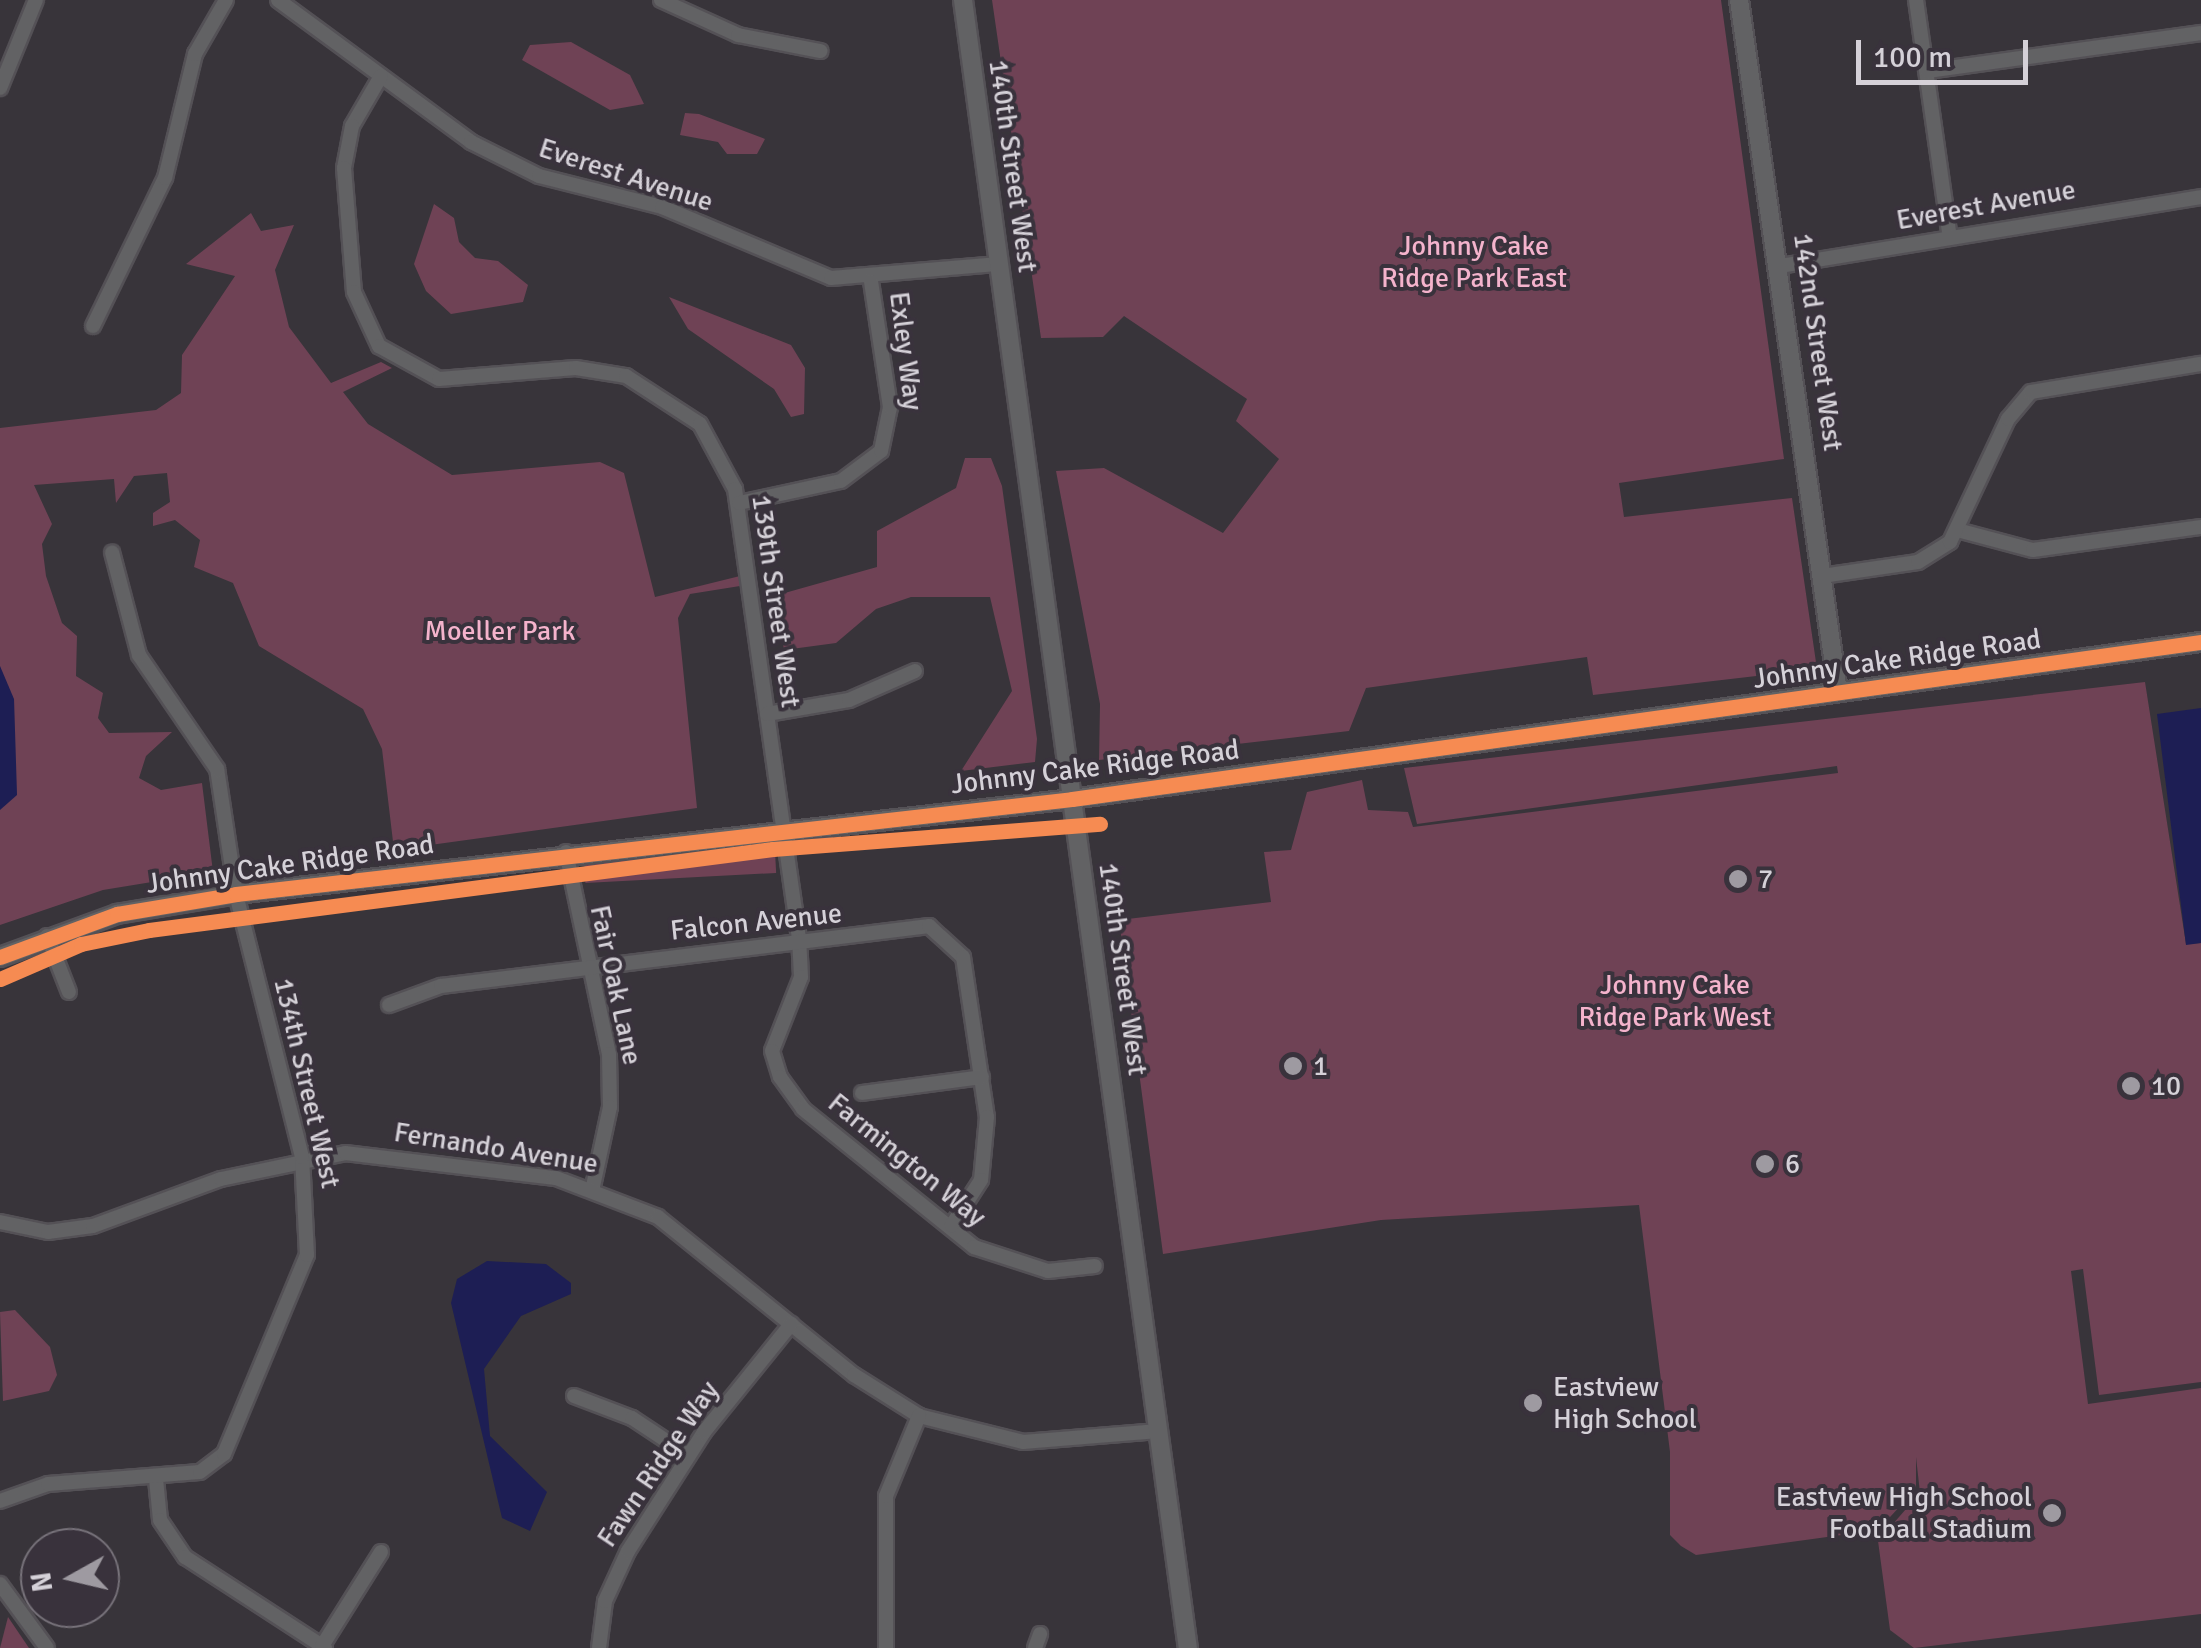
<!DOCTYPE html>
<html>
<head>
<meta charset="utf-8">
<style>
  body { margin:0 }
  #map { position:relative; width:2201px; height:1648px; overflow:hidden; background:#38343a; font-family:Signika,sans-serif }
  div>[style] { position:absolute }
  .green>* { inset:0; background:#6f4255; transform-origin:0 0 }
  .water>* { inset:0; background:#1d1e54 }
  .roads { filter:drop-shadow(2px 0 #545156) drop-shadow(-2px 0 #545156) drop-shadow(0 2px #545156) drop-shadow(0 -2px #545156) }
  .minor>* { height:14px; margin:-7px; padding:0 7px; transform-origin:7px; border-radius:7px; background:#626264 }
  .tertiary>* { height:18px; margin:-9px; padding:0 9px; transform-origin:9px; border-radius:9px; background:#626264 }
  .cycleway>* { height:15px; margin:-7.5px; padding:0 7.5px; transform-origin:7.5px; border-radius:7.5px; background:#f68b52 }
  .dots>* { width:28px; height:28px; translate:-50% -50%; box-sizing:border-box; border:5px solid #39323c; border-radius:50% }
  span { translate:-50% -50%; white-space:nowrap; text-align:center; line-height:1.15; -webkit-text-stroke:8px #39323c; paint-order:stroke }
  .street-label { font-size:28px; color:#d5d1d8 }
  .park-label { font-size:28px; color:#f4b3cc }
  .poi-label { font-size:28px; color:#d5d1d8 }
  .left { translate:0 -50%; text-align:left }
  .right { translate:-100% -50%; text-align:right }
  .north { position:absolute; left:20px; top:1528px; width:100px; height:100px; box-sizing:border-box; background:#39323c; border:2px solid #77727a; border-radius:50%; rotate:262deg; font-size:28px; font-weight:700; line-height:40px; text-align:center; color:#d5d1d8 }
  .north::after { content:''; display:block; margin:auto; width:35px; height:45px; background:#9e9aa1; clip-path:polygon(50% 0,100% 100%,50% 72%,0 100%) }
  .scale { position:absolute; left:1856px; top:40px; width:172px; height:45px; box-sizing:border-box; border:5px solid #d5d1d8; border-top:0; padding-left:12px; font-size:30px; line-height:35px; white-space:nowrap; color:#d5d1d8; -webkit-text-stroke:8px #39323c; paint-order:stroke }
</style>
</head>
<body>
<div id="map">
  <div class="green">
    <div style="clip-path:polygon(992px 0,1721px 0,1784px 459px,1619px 483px,1624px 517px,1792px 498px,1817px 669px,1593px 695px,1587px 657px,1366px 688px,1349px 731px,1099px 760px,1100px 704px,1056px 471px,1104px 468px,1223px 533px,1279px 459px,1236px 421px,1247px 399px,1124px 316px,1103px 337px,1041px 338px)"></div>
    <div style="clip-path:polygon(571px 42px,630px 75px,644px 104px,610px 110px,522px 60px,530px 45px)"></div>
    <div style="clip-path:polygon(685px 113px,699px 114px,765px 139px,757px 154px,727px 154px,718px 142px,680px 135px)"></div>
    <div style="clip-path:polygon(434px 204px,454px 218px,459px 242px,475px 258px,498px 261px,528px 285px,523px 302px,451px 314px,426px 291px,414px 264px)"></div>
    <div style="clip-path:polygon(251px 213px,261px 231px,294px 225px,275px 270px,289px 327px,331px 383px,381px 362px,392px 368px,343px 392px,368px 424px,452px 475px,600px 462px,624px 473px,655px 597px,740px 576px,740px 586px,690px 594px,678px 618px,697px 808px,394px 850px,382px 749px,363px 709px,259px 646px,233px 583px,194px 567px,200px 540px,175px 520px,153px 526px,153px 513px,170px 502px,167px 473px,134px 476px,116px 503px,114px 479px,34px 485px,52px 524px,42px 544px,46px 576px,62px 623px,77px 636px,76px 676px,103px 693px,98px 718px,109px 733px,172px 732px,146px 756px,139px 778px,161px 790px,202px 783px,213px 872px,103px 890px,0 925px,0 428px,156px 410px,181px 393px,182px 355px,235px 276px,186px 264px)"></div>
    <div style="clip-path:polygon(669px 297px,791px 345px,805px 368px,804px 414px,791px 417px,774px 389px,688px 329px)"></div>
    <div style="clip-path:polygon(965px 458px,991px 458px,1002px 486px,1037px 739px,1035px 762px,961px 771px,1012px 691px,990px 597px,911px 597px,876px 609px,836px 643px,784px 650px,774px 596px,877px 567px,877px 531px,956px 488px)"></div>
    <div style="clip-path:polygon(2145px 682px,2186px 944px,2201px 943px,2201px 1382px,2099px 1395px,2083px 1269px,2071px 1271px,2088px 1404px,2201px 1388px,2201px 1614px,1914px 1648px,1890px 1630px,1878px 1541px,1920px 1493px,1916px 1457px,1916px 1489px,1878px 1530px,1696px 1555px,1681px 1546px,1670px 1535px,1670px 1452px,1639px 1205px,1381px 1220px,1163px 1254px,1119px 920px,1271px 902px,1264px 852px,1291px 850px,1307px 792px,1362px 780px,1368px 810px,1408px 812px,1413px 827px,1838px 773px,1837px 766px,1417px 824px,1404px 768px)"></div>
    <div style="left:775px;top:851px;width:22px;height:191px;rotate:87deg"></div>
    <div style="clip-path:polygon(15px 1310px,50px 1347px,57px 1375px,49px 1391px,3px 1401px,0 1312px)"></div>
    <div style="clip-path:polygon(8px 1617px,29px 1648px,0 1648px)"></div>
  </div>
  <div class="water">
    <div style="clip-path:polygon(0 666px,14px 699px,17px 795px,0 810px)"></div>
    <div style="clip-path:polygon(2201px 708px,2201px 943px,2186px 945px,2157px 714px)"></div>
    <div style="clip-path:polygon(487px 1261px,546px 1264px,571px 1283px,571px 1294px,521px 1316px,484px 1369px,490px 1436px,547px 1492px,530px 1531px,502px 1518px,451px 1303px,457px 1279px)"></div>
  </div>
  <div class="roads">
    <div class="minor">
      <div style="left:278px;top:0;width:240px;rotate:36.3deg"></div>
      <div style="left:471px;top:142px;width:76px;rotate:26.6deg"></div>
      <div style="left:539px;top:176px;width:127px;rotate:14.1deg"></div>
      <div style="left:662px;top:207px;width:183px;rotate:22.8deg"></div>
      <div style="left:831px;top:278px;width:169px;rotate:-4.8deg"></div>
      <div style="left:661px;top:0;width:85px;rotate:24.4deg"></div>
      <div style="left:738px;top:35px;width:84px;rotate:11deg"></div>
      <div style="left:1916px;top:0;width:234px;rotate:81.9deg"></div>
      <div style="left:1927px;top:71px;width:277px;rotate:-7.9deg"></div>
      <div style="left:381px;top:76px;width:58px;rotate:120.1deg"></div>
      <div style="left:352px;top:126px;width:43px;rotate:100.8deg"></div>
      <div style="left:344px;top:168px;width:124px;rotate:85.4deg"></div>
      <div style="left:354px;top:292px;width:60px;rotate:65.2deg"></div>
      <div style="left:379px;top:346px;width:68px;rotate:28.8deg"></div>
      <div style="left:439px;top:379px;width:137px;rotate:-4.6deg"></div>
      <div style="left:576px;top:368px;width:51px;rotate:9.1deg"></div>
      <div style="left:626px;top:376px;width:88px;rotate:33deg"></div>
      <div style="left:700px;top:424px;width:74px;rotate:61.7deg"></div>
      <div style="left:735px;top:489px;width:453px;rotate:81.9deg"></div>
      <div style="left:799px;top:937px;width:40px;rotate:87.1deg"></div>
      <div style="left:801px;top:977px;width:79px;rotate:111.4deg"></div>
      <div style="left:772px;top:1051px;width:27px;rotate:73deg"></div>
      <div style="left:780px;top:1077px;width:39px;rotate:54deg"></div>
      <div style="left:803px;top:1109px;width:220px;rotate:38.9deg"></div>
      <div style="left:974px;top:1247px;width:78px;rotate:18deg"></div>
      <div style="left:1048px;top:1271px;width:47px;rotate:-6.1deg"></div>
      <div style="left:0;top:88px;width:95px;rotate:-67.8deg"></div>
      <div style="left:1780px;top:266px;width:427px;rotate:-9.3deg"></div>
      <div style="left:93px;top:326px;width:165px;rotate:-64.1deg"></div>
      <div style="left:165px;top:178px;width:128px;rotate:-76.4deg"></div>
      <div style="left:195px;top:54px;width:62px;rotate:-60.1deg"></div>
      <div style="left:739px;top:503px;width:104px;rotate:-12.2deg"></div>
      <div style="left:841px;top:481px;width:50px;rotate:-36.9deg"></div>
      <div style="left:881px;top:451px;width:45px;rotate:-78.4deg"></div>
      <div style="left:890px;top:407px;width:127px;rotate:-98.6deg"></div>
      <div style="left:1961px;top:531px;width:74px;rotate:14.8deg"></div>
      <div style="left:2033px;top:550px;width:170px;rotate:-7.8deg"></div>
      <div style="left:1822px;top:576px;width:97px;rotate:-8.3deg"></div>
      <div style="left:1918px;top:562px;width:38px;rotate:-32deg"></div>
      <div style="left:1950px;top:542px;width:136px;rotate:-64.8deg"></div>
      <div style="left:2008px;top:419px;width:35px;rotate:-50deg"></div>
      <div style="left:2031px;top:392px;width:172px;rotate:-9.4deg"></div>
      <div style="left:767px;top:714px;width:83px;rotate:-9.7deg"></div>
      <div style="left:849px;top:700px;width:72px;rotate:-23.7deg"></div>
      <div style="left:566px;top:852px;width:207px;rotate:78deg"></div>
      <div style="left:609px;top:1054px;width:53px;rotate:88.9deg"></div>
      <div style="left:610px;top:1107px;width:81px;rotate:102.1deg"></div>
      <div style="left:47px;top:936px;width:60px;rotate:68.6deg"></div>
      <div style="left:389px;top:1005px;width:55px;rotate:-20.1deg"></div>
      <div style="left:441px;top:986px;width:492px;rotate:-7deg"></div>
      <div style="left:929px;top:926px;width:46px;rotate:42.4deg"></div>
      <div style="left:963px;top:957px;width:162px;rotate:81.5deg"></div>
      <div style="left:987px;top:1117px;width:63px;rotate:95.4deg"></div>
      <div style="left:981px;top:1180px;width:54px;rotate:122.8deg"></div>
      <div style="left:862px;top:1093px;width:121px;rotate:-7.6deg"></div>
      <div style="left:0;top:1222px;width:49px;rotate:11.8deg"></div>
      <div style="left:48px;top:1232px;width:45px;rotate:-7.6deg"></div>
      <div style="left:93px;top:1226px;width:136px;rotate:-20.2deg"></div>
      <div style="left:221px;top:1179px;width:127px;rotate:-11.8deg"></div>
      <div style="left:345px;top:1153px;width:212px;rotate:6.8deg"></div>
      <div style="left:556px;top:1178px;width:109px;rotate:20.9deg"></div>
      <div style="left:658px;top:1217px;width:252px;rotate:38.9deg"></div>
      <div style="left:854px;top:1375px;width:77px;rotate:32.2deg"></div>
      <div style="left:919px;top:1416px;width:107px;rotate:14deg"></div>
      <div style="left:1023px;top:1442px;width:136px;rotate:-4.6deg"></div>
      <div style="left:574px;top:1396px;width:62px;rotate:20.8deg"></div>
      <div style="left:632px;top:1418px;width:67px;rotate:33.5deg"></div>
      <div style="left:156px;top:1479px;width:41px;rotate:84.4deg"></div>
      <div style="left:160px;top:1520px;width:45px;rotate:56deg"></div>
      <div style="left:185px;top:1557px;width:167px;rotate:33deg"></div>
      <div style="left:0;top:1501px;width:51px;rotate:-19.5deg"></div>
      <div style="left:48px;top:1484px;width:152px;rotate:-4.5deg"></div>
      <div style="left:200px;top:1472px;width:30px;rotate:-37deg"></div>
      <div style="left:224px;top:1454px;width:216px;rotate:-67.4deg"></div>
      <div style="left:307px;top:1255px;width:98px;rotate:-92.9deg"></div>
      <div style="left:302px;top:1157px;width:271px;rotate:-104.1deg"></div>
      <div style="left:236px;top:894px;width:126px;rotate:-98.6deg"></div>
      <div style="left:217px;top:769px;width:138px;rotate:-124.4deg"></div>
      <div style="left:139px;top:655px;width:106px;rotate:-104.7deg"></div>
      <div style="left:0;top:1584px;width:79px;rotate:53.7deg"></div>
      <div style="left:322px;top:1646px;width:111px;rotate:-57.9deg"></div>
      <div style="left:599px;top:1648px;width:47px;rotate:-82.7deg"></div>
      <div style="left:605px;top:1601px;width:55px;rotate:-65.3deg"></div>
      <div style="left:628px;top:1551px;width:141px;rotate:-57.4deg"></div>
      <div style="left:704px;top:1432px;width:139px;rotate:-51.1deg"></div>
      <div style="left:886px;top:1648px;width:152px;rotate:-90deg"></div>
      <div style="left:886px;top:1496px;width:87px;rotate:-67.6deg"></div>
      <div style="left:1035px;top:1648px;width:15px;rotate:-70deg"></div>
    </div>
    <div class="tertiary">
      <div style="left:963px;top:0;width:1663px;rotate:82.23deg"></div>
      <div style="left:1739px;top:0;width:699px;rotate:81.86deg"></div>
      <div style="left:0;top:957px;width:125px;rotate:-20.2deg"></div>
      <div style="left:117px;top:914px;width:121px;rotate:-9.5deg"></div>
      <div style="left:236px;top:894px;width:841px;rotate:-6.48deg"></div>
      <div style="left:1072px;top:799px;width:1140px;rotate:-7.92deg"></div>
    </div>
  </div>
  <div class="cycleway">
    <div style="left:0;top:957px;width:125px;rotate:-20.2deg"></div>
    <div style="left:117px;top:914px;width:121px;rotate:-9.5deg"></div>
    <div style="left:236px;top:894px;width:841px;rotate:-6.48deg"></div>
    <div style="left:1072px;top:799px;width:1140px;rotate:-7.92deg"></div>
    <div style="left:0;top:979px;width:88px;rotate:-23.4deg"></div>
    <div style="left:81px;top:944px;width:69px;rotate:-11.6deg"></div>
    <div style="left:149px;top:930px;width:629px;rotate:-7.4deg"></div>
    <div style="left:773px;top:849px;width:328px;rotate:-4.4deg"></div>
  </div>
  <div class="dots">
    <div style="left:1738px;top:879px;background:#9e9aa1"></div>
    <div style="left:1293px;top:1066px;background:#9e9aa1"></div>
    <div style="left:2131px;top:1086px;background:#9e9aa1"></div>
    <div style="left:1765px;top:1164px;background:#9e9aa1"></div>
    <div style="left:1533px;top:1403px;background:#9e9aa1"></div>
    <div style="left:2052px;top:1513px;background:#9e9aa1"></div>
  </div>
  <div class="street-label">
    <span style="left:1013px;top:166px;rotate:82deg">140th Street West</span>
    <span style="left:626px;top:175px;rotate:18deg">Everest Avenue</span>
    <span style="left:1986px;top:205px;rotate:-10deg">Everest Avenue</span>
    <span style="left:1818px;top:342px;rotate:82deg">142nd Street West</span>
    <span style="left:906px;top:351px;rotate:83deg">Exley Way</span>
    <span style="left:776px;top:601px;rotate:82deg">139th Street West</span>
    <span style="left:1897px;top:659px;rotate:-8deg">Johnny Cake Ridge Road</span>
    <span style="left:1095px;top:767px;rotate:-7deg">Johnny Cake Ridge Road</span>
    <span style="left:290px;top:864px;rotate:-8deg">Johnny Cake Ridge Road</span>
    <span style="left:756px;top:922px;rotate:-6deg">Falcon Avenue</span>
    <span style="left:1123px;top:969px;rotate:82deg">140th Street West</span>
    <span style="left:616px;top:985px;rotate:78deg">Fair Oak Lane</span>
    <span style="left:307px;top:1083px;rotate:77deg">134th Street West</span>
    <span style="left:496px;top:1148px;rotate:9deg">Fernando Avenue</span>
    <span style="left:907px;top:1160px;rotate:39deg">Farmington Way</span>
    <span style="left:658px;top:1464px;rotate:-56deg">Fawn Ridge Way</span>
  </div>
  <div class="park-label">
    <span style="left:1474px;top:262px">Johnny Cake<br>Ridge Park East</span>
    <span style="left:500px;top:631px">Moeller Park</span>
    <span style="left:1675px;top:1001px">Johnny Cake<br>Ridge Park West</span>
  </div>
  <div class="poi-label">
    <span class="left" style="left:1758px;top:879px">7</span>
    <span class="left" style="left:1313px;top:1066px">1</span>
    <span class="left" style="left:2151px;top:1086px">10</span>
    <span class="left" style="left:1785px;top:1164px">6</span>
    <span class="left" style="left:1553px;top:1403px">Eastview<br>High School</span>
    <span class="right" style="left:2032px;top:1513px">Eastview High School<br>Football Stadium</span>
  </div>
  <div class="north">N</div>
  <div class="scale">100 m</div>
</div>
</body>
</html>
